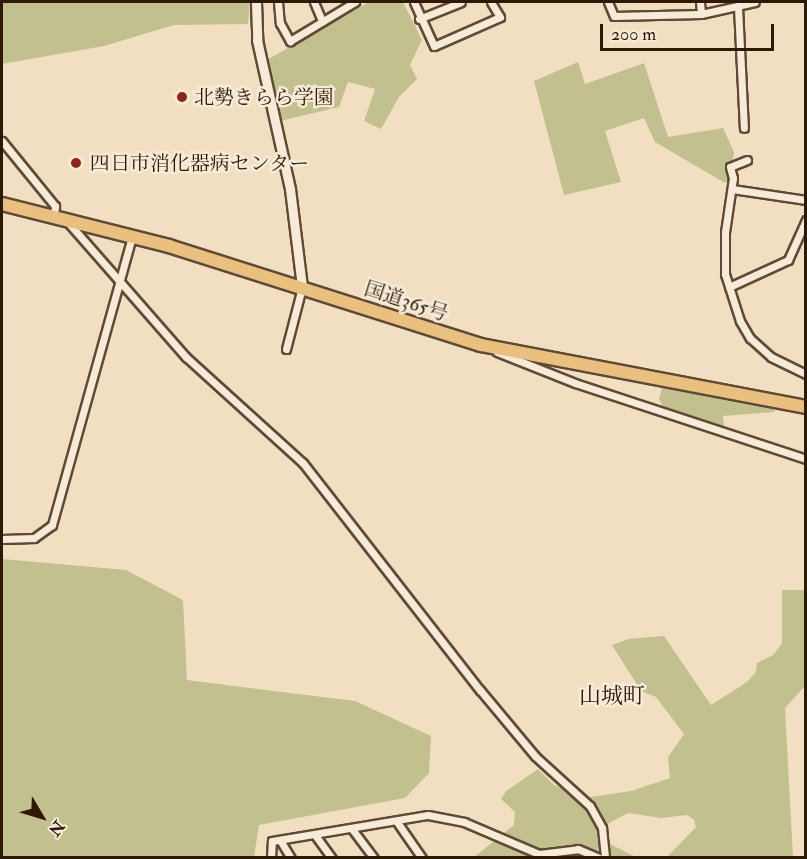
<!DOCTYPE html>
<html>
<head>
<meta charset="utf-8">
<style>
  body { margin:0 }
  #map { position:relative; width:807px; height:859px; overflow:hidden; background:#f2dfc1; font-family:"IM FELL Double Pica","Noto Serif JP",serif }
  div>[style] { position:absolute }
  .green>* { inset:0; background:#c2c08e }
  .roads { filter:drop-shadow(2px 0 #5f4a36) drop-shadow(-2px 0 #5f4a36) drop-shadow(0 2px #5f4a36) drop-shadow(0 -2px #5f4a36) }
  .street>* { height:7px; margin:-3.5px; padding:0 3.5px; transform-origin:3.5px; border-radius:3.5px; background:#f7ead7 }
  .secondary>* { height:9px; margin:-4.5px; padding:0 4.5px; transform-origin:4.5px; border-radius:4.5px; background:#f7ead7 }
  .highway>* { height:12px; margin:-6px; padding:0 6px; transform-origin:6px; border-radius:6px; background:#e9c080 }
  .dots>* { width:16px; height:16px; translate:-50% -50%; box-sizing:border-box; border:3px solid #f7ead7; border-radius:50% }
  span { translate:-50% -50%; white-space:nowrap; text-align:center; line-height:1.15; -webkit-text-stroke:5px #f7ead7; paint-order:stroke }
  .poi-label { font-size:20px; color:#2e1907 }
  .left { translate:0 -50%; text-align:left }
  .street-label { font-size:20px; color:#2e1907 }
  .quarter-label { font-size:22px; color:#2e1907 }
  .frame { position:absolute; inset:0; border:3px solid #2e1907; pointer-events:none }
  .north { position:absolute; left:12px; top:787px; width:60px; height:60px; -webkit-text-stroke:4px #f7ead7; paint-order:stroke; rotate:128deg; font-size:16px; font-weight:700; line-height:24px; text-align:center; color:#2e1907 }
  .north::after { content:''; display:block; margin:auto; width:21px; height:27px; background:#2e1907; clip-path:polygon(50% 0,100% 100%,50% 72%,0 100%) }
  .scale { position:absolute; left:600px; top:24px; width:174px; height:27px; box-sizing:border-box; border:3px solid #2e1907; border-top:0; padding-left:8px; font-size:18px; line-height:21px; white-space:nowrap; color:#2e1907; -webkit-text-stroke:4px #f7ead7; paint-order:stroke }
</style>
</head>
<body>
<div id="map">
  <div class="green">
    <div style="clip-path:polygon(2px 2px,250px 2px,248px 24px,174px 25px,104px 46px,2px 64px)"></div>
    <div style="clip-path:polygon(369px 2px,403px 2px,422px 40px,410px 65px,417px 79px,399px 97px,381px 129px,364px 121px,375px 89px,348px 82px,339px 107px,280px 121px,265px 61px)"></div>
    <div style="clip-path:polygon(578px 62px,585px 84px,644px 63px,668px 137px,723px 128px,734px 152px,731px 179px,725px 183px,655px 142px,644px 118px,605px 131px,621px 182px,564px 195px,534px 81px)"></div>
    <div style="clip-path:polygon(663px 384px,775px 405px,774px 412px,723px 416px,724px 427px,692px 419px,664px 409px,659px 399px)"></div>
    <div style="clip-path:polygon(2px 559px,126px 570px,183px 600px,187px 680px,355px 701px,431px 736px,429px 773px,405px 798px,259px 825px,254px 857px,2px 857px)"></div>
    <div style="clip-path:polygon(782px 590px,805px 590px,805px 686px,785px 708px,793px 857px,667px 857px,696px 827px,694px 820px,687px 815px,661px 818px,628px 813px,598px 829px,598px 838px,636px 857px,608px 857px,605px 853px,578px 851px,570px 857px,473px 858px,514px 825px,515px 812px,501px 799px,506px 791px,538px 769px,554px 785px,584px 798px,631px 791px,670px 778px,668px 757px,684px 734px,656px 697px,641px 691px,612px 645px,628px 639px,664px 636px,711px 705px,747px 682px,756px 672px,757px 663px,773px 655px,782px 643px)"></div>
  </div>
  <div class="roads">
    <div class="street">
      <div style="left:278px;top:2px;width:21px;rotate:85deg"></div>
      <div style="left:280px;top:23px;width:21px;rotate:61deg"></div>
      <div style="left:290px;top:41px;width:76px;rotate:-31deg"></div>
      <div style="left:314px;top:2px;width:21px;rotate:67deg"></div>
      <div style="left:414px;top:2px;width:48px;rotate:65.6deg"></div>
      <div style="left:434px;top:46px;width:72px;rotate:-23.7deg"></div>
      <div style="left:500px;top:17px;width:17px;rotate:-121deg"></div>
      <div style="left:608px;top:2px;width:15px;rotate:67deg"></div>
      <div style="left:614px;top:16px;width:87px;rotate:-1.3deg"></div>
      <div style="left:701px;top:14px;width:55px;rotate:-12.5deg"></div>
      <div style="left:700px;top:2px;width:12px;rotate:85deg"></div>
      <div style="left:738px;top:7px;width:121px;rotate:87.2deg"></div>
      <div style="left:419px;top:19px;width:45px;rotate:-22deg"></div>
      <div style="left:2px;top:141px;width:84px;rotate:50.8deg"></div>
      <div style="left:55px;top:206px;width:11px;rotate:95deg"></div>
      <div style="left:747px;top:160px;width:18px;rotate:158deg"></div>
      <div style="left:730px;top:167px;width:11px;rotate:75deg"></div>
      <div style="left:733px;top:178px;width:55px;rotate:98.4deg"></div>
      <div style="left:725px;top:232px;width:42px;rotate:90deg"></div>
      <div style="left:725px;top:274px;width:49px;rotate:72.3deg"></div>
      <div style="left:740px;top:321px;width:20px;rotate:60deg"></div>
      <div style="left:750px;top:338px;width:28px;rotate:42deg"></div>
      <div style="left:771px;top:357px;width:39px;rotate:26deg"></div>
      <div style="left:732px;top:189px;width:75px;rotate:8.5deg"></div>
      <div style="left:66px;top:220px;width:182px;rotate:48.8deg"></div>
      <div style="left:186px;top:357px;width:158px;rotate:42.2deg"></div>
      <div style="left:303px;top:463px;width:288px;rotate:52.1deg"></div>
      <div style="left:480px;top:690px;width:86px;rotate:50.2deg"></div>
      <div style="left:535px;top:756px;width:74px;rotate:42.3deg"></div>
      <div style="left:590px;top:806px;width:25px;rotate:61deg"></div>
      <div style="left:602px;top:828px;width:30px;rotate:84deg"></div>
      <div style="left:729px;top:287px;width:65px;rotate:-24.6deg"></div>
      <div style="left:788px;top:260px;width:44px;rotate:-65.8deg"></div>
      <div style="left:286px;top:349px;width:64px;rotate:-75.5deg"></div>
      <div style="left:497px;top:352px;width:84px;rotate:21.7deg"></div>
      <div style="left:575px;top:383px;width:243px;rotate:18.2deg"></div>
      <div style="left:2px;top:539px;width:32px;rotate:-2deg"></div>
      <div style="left:34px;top:538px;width:22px;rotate:-36deg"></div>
      <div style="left:52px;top:525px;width:300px;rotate:-74.5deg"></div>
      <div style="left:397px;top:822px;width:44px;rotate:55.2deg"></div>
      <div style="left:352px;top:829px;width:36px;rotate:53deg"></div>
      <div style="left:315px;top:835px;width:29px;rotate:54deg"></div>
      <div style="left:280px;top:840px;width:21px;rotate:59deg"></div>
      <div style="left:271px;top:858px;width:17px;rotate:-87deg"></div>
      <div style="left:272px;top:841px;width:158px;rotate:-9.5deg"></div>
      <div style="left:428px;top:815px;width:37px;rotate:11deg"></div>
      <div style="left:464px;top:822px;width:82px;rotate:23.1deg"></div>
      <div style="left:539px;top:854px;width:39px;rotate:-7deg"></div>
      <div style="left:578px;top:849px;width:23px;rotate:23deg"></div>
    </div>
    <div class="secondary">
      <div style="left:256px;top:2px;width:38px;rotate:88deg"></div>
      <div style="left:257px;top:40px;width:153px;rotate:77.5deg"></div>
      <div style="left:290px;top:189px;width:99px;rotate:83deg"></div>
    </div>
    <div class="highway">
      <div style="left:2px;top:204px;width:172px;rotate:14.1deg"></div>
      <div style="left:169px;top:246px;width:327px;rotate:17.6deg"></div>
      <div style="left:481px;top:345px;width:331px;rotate:10.8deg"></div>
    </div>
  </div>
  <div class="dots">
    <div style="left:182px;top:97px;background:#8f2418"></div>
    <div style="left:76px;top:163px;background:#8f2418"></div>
  </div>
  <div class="poi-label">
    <span class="left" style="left:194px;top:97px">北勢きらら学園</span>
    <span class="left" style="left:90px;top:163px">四日市消化器病センター</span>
  </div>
  <div class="street-label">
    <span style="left:406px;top:301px;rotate:18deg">国道365号</span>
  </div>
  <div class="quarter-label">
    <span style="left:612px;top:697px">山城町</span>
  </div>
  <div class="frame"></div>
  <div class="north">N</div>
  <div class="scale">200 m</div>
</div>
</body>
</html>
